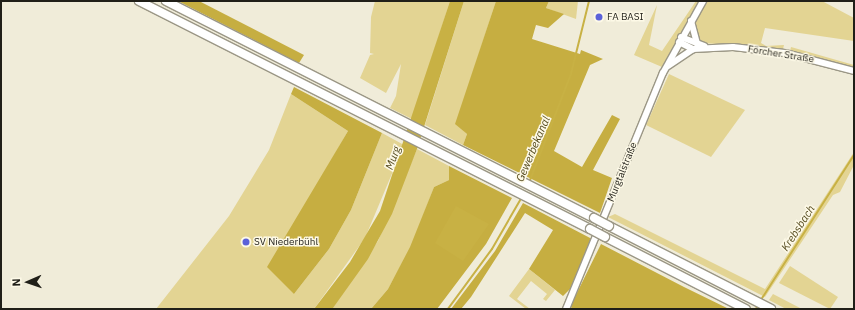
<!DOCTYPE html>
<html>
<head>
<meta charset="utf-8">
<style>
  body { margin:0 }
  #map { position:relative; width:855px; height:310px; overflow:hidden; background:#f0ecd9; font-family:"IBM Plex Sans",sans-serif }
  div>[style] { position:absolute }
  .green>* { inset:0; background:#e3d493 }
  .forest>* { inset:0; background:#c6ae41 }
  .water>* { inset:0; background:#c8b144 }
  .stream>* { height:1.5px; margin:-0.75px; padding:0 0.75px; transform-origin:0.75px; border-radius:0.75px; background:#c8b144 }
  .roads { filter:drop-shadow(1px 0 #9b9786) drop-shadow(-1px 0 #9b9786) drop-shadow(0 1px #9b9786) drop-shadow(0 -1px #9b9786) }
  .secondary>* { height:6px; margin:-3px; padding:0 3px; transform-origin:3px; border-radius:3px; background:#fff }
  .highway>* { height:8px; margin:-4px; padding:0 4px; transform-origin:4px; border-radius:4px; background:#fff }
  .bridges { filter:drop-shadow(1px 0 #9b9786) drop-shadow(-1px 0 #9b9786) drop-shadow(0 1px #9b9786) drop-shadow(0 -1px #9b9786) }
  .highway-bridge>* { height:8px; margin:-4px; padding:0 4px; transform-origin:4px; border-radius:4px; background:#fff }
  .dots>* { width:11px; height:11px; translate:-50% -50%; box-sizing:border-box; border:2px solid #fdf9e7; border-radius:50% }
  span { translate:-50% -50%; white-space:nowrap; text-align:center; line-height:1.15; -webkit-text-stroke:3px #fdf9e7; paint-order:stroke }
  .poi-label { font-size:10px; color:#201f18 }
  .left { translate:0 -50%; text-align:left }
  .street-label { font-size:10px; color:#201f18 }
  .water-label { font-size:11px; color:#564c20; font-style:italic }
  .frame { position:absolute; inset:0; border:2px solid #201f18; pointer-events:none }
  .north { position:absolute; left:8px; top:262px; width:40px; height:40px; -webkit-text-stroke:3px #fdf9e7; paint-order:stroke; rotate:268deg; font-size:11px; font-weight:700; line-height:16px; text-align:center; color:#201f18 }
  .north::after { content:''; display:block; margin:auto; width:14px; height:18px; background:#201f18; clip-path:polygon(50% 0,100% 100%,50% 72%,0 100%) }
</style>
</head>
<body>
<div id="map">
  <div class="green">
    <div style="clip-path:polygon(375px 1px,450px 1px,412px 119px,390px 108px,396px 96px,401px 64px,386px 93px,360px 78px,370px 55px,374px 54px,370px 53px,371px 17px)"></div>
    <div style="clip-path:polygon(464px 1px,496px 1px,456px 124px,467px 134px,463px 145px,425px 125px)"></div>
    <div style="clip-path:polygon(549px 1px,578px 1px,576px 19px,546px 8px)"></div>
    <div style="clip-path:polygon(696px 1px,699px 1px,662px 67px,634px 55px,657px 5px,649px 45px,662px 51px)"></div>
    <div style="clip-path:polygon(708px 1px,822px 1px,854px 18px,854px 41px,765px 28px,761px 43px,766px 46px,784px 45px,783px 49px,703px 43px,698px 40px,694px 23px)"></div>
    <div style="clip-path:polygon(791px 47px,854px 65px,854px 68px,790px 51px)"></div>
    <div style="clip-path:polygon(669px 74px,745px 110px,711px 157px,646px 125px)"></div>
    <div style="clip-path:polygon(291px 94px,348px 131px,321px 178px,294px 294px,329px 249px,351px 210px,382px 133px,404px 145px,365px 238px,314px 309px,156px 309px,229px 216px,269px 150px)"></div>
    <div style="clip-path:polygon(417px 149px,449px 166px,449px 180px,434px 187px,411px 247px,388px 289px,371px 309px,332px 309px,378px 241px)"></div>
    <div style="clip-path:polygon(854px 152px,854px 165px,840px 192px,833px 195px,765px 297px,608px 217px,615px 214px,765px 289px)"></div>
    <div style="clip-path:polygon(790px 266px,838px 297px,830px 309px,779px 283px)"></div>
    <div style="clip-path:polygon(529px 269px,555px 290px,546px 301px,543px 299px,547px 294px,531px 281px,517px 299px,530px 309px,526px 309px,509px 296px)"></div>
    <div style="clip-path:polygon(773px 294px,802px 309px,786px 309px,769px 300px)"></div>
  </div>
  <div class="forest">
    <div style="clip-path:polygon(178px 1px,199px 1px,304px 55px,299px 63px)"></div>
    <div style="clip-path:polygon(496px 1px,549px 1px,546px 8px,564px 14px,548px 28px,536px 25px,532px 39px,580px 54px,581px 50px,603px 59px,590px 65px,554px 151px,582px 167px,612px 115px,620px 119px,593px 170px,612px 178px,600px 213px,463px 145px,467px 134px,455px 124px)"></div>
    <div style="clip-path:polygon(294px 87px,382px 133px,351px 210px,329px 249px,294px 294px,267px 267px,348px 131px,291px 94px)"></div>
    <div style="clip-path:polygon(449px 166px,512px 198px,486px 244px,437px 309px,371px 309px,388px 289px,410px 247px,434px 187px,449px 180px)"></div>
    <div style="clip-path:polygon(523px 203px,592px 239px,570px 289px,563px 296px,529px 269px,553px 230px,525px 213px,471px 297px,461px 309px,451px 309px,495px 251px)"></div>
    <div style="clip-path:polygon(601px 244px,684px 287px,729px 309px,574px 309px,570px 307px)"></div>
  </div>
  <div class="water">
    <div style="clip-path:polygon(450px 1px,464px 1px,417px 149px,392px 214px,368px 259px,333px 308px,314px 309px,350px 262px,380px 211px)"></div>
    <div style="clip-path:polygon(456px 206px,489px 224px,463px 261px,435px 243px)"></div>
  </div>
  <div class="stream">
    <div style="left:529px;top:183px;width:117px;rotate:-68.9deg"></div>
    <div style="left:571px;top:74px;width:75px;rotate:-76.1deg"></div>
    <div style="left:761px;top:300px;width:172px;rotate:-57.3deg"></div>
    <div style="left:448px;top:309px;width:74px;rotate:-53.7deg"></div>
    <div style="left:492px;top:249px;width:60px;rotate:-60deg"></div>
    <div style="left:756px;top:309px;width:4px;rotate:-63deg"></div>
  </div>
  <div class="roads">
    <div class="secondary">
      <div style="left:691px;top:21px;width:24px;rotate:75deg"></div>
      <div style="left:681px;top:37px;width:25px;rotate:21deg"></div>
      <div style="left:679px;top:42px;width:16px;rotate:27deg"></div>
      <div style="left:693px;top:49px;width:40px;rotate:-2.9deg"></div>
      <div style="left:733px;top:47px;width:52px;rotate:6.6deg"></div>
      <div style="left:785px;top:53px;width:71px;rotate:14.6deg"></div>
      <div style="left:668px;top:66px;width:30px;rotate:-34deg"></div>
      <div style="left:566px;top:309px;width:255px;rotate:-67.7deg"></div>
      <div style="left:663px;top:73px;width:82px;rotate:-60.9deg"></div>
    </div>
    <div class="highway">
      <div style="left:139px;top:1px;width:505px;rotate:26.82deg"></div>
      <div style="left:166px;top:1px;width:480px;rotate:26.9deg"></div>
      <div style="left:609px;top:226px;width:182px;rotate:27.1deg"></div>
      <div style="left:605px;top:237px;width:158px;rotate:27.1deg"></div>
    </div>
  </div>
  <div class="bridges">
    <div class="highway-bridge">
      <div style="left:594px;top:218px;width:17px;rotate:28deg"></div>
      <div style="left:590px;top:229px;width:17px;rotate:28deg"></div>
    </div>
  </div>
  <div class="dots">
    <div style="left:599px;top:17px;background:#5c62d9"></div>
    <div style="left:246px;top:242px;background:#5c62d9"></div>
  </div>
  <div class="poi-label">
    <span class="left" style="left:607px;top:17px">FA BASI</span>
    <span class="left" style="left:254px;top:242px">SV Niederbühl</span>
  </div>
  <div class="street-label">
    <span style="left:781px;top:54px;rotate:9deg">Förcher Straße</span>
    <span style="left:622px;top:172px;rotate:-68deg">Murgtalstraße</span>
  </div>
  <div class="water-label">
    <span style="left:533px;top:149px;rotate:-67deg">Gewerbekanal</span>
    <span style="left:393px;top:158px;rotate:-70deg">Murg</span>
    <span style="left:798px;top:228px;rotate:-57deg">Krebsbach</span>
  </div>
  <div class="frame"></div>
  <div class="north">N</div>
</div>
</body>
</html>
